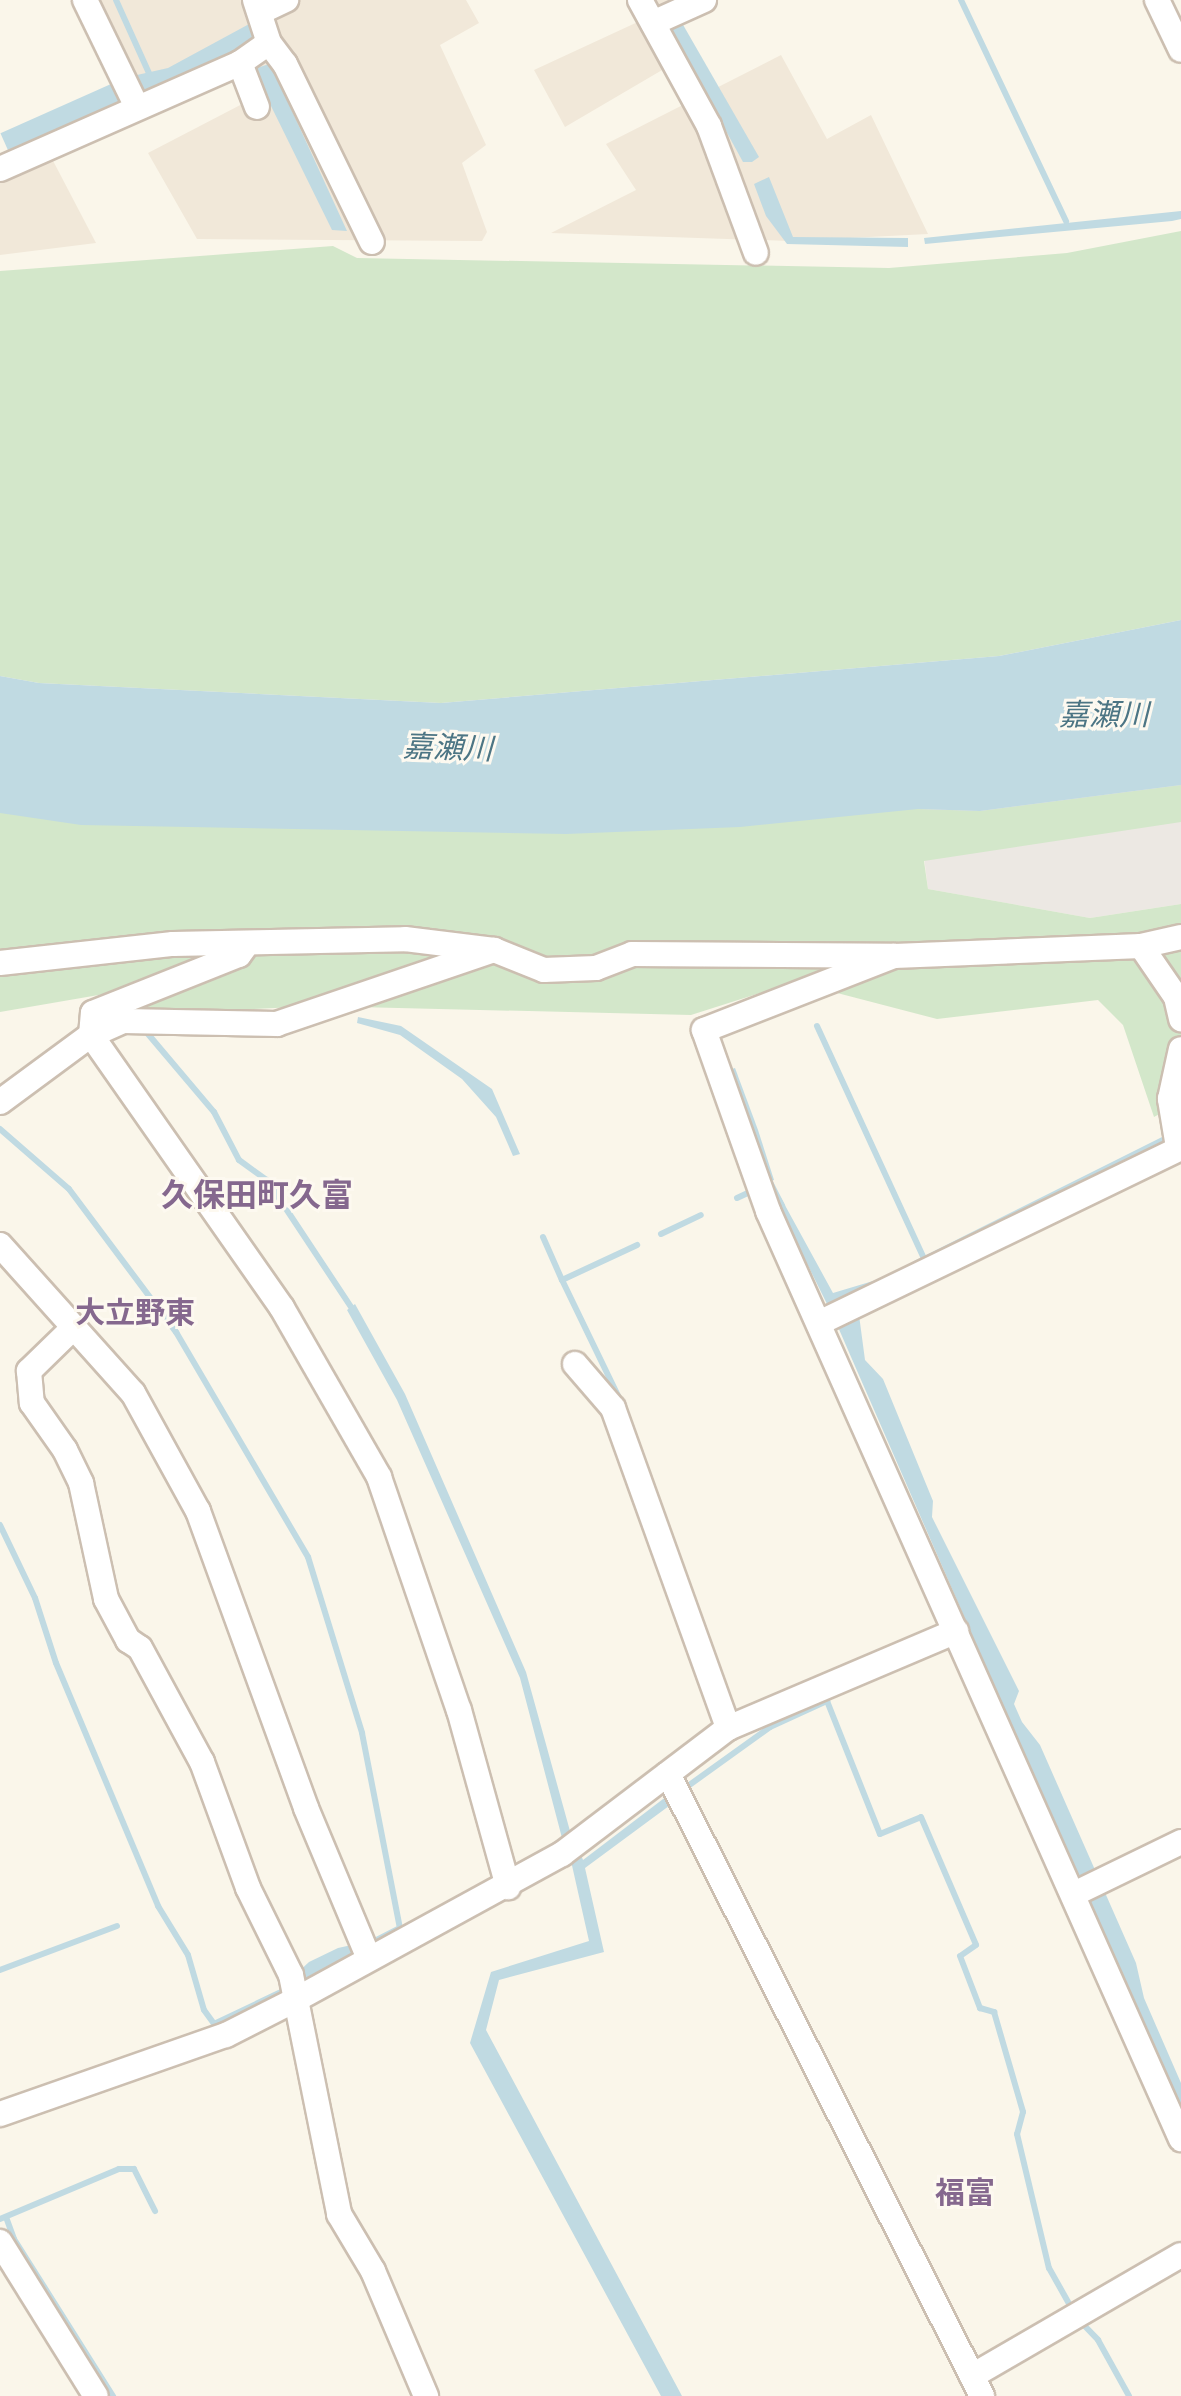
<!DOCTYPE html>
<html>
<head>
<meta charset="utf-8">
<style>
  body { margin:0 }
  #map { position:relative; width:1181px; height:2396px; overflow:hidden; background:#faf6ea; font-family:"Noto Sans","Noto Sans JP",sans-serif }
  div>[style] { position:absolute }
  .residential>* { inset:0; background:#f1e8d9 }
  .industrial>* { inset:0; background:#ece8e3 }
  .green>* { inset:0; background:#d3e7ca }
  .water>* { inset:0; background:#c0dae2; transform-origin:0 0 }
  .stream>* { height:6px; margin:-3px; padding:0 3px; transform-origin:3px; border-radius:3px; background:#c0dae2 }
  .roads { filter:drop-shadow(2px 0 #ccbfb1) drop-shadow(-2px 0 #ccbfb1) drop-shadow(0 2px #ccbfb1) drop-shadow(0 -2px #ccbfb1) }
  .minor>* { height:24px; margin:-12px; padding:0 12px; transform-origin:12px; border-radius:12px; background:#fff }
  span { translate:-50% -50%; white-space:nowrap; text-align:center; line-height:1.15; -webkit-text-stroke:6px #fdf9f0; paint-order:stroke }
  .water-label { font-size:30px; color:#4c7584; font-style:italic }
  .neighbourhood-label { font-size:30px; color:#85688e; font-weight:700 }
  .quarter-label { font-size:32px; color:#85688e; font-weight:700 }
</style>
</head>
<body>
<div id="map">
  <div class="residential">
    <div style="clip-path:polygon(77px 0,466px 0,479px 23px,440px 45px,486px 145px,462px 163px,487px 232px,482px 241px,197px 239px,148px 153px,248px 101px,236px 74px,139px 111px)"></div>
    <div style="clip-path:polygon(630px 0,685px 0,642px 20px,669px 66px,565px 127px,534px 70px,642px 20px)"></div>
    <div style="clip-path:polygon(781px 55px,827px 139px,871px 115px,928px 234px,790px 241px,551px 233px,636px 190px,606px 144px)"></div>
    <div style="clip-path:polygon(50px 155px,96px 243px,0 255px,0 178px)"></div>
  </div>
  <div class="industrial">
    <div style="clip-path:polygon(1181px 711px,1181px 904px,1090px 918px,928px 889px,918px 809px)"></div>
  </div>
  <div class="green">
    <div style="clip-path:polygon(1181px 231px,1181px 620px,999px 656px,441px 703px,39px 683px,0 676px,0 271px,333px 246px,357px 258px,889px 268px,1067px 253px)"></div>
    <div style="clip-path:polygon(0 764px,918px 809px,980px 811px,1181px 785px,1181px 822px,924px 861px,928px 889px,1090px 918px,1181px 904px,1181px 1102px,1154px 1117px,1123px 1025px,1098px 1000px,937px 1019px,795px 982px,691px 1015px,317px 1006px,134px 1015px,116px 992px,0 1012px)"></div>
  </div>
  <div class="water">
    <div style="clip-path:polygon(251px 23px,256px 34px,248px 50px,143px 91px,138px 85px,137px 75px,168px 68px)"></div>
    <div style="clip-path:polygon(682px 23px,759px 157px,752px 162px,743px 162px,670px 29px)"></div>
    <div style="clip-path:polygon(269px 64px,286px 84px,287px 100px,347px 231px,332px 230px,271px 106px,257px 68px)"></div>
    <div style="left:111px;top:84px;width:20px;height:121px;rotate:66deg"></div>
    <div style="clip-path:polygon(769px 177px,793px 237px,908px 238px,908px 247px,787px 244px,766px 216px,754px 184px)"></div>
    <div style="clip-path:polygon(1181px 211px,1181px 219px,1172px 221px,925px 244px,924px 238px)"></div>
    <div style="clip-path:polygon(1181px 620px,1181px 785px,980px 811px,918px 809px,740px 827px,566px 834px,81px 825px,0 813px,0 676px,39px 683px,441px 703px,999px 656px)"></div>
    <div style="clip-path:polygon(358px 1017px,401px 1026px,492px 1089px,520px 1154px,513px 1156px,496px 1117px,462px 1079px,400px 1035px,357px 1023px)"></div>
    <div style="clip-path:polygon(735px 1068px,758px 1130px,774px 1180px,768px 1182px,723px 1072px)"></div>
    <div style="clip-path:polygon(781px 1198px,833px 1293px,893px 1275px,828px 1306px,776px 1201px)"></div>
    <div style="clip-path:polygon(355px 1304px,405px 1394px,526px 1672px,570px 1831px,562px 1838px,520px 1678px,397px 1400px,347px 1310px)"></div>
    <div style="clip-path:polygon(859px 1315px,865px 1360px,883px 1379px,933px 1501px,932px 1517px,1019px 1691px,1014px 1704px,1022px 1722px,1040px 1745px,1136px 1963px,1144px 1998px,1181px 2083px,1181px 2115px,838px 1327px)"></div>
    <div style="clip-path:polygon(667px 1796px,673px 1803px,585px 1868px,604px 1952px,499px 1980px,486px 2030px,682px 2396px,661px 2396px,470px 2043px,491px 1972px,589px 1941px,571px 1861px,581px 1855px,583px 1860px)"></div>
    <div style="clip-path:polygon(379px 1939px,285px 1995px,271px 1997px,309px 1962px,338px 1948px)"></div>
  </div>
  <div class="stream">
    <div style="left:116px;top:0;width:80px;rotate:65.7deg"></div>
    <div style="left:961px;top:0;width:245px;rotate:64.6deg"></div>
    <div style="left:817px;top:1026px;width:256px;rotate:65.3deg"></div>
    <div style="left:148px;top:1034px;width:102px;rotate:49.8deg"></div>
    <div style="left:214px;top:1112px;width:54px;rotate:62.5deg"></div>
    <div style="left:239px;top:1160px;width:34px;rotate:36deg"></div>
    <div style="left:267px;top:1180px;width:159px;rotate:56.5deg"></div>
    <div style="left:0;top:1129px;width:91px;rotate:41deg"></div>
    <div style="left:69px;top:1189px;width:179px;rotate:53.2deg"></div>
    <div style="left:176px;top:1332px;width:261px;rotate:59.6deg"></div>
    <div style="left:308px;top:1557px;width:184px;rotate:72.9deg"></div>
    <div style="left:362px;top:1733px;width:199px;rotate:79deg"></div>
    <div style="left:400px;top:1928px;width:30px;rotate:153deg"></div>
    <div style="left:769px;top:1180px;width:29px;rotate:63deg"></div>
    <div style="left:737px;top:1198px;width:19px;rotate:-25deg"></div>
    <div style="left:661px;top:1234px;width:44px;rotate:-25.4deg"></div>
    <div style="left:543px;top:1237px;width:47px;rotate:66.2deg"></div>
    <div style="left:915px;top:1264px;width:280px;rotate:-26.6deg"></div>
    <div style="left:622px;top:1404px;width:138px;rotate:-115.8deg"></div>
    <div style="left:562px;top:1280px;width:83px;rotate:-25deg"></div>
    <div style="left:0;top:1525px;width:81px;rotate:64.4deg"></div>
    <div style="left:35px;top:1598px;width:68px;rotate:72.1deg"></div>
    <div style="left:56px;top:1663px;width:264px;rotate:67.2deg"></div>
    <div style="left:158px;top:1906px;width:57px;rotate:58.5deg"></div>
    <div style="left:188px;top:1955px;width:57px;rotate:73.8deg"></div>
    <div style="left:204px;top:2010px;width:17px;rotate:54deg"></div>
    <div style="left:214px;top:2024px;width:72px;rotate:-25.5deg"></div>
    <div style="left:681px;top:1791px;width:110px;rotate:-35.7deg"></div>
    <div style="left:770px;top:1727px;width:63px;rotate:-24.5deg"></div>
    <div style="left:827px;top:1701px;width:143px;rotate:68.3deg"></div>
    <div style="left:880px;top:1834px;width:44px;rotate:-22.5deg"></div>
    <div style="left:921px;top:1817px;width:139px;rotate:66.7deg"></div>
    <div style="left:976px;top:1945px;width:19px;rotate:145deg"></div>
    <div style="left:960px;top:1956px;width:56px;rotate:69deg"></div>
    <div style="left:980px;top:2008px;width:15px;rotate:16deg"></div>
    <div style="left:994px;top:2012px;width:104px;rotate:73.8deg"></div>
    <div style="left:1023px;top:2112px;width:23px;rotate:105deg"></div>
    <div style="left:1017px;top:2134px;width:138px;rotate:76.6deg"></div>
    <div style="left:1049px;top:2268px;width:47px;rotate:60.7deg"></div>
    <div style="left:0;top:1970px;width:125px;rotate:-20.6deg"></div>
    <div style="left:6px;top:2217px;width:23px;rotate:70deg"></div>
    <div style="left:14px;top:2239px;width:186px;rotate:57.8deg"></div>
    <div style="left:0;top:2219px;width:129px;rotate:-22.8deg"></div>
    <div style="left:119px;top:2169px;width:15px"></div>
    <div style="left:134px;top:2169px;width:47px;rotate:63.4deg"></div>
    <div style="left:1078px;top:2319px;width:29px;rotate:46deg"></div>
    <div style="left:1098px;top:2340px;width:64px;rotate:61deg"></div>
  </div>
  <div class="roads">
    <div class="minor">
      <div style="left:85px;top:0;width:117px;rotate:64.1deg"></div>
      <div style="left:255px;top:0;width:45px;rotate:72deg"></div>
      <div style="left:269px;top:43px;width:26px;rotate:53deg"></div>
      <div style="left:285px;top:64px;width:198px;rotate:64deg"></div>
      <div style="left:640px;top:0;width:144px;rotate:61.3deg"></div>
      <div style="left:709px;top:126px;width:135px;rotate:69.7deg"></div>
      <div style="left:1157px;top:0;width:55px;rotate:64.4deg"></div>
      <div style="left:260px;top:12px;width:29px;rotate:-25deg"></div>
      <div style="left:653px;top:23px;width:56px;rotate:-24.3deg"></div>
      <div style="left:240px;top:63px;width:47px;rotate:68.9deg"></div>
      <div style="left:0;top:169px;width:262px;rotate:-23.8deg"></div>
      <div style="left:240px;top:63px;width:35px;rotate:-35deg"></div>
      <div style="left:1141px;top:946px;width:62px;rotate:55.5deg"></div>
      <div style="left:1176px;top:997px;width:23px;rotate:77deg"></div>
      <div style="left:494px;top:950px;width:229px;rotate:161.2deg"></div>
      <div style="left:277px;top:1024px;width:154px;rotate:-178.9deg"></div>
      <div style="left:123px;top:1021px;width:35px;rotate:156deg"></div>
      <div style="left:91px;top:1035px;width:333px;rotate:55deg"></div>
      <div style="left:282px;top:1308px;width:195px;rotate:60.1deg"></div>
      <div style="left:379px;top:1477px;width:246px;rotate:71.1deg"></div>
      <div style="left:459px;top:1710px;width:184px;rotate:74.5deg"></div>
      <div style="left:894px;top:956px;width:204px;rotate:158.7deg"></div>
      <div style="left:704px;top:1030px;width:192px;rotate:70.5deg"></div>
      <div style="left:768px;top:1211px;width:1016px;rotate:66.01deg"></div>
      <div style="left:0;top:963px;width:174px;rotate:-6.3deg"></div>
      <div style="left:173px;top:944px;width:232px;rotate:-1.2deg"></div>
      <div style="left:405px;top:939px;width:90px;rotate:7deg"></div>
      <div style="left:494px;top:950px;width:54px;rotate:21.8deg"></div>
      <div style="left:544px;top:970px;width:52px;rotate:-2.2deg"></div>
      <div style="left:596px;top:968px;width:39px;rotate:-21deg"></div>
      <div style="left:632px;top:954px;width:262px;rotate:0.4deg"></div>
      <div style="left:894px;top:956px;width:247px;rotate:-2.3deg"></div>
      <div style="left:1141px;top:946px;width:41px;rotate:-12.7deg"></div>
      <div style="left:0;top:1102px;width:113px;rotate:-36.4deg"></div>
      <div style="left:91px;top:1035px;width:22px;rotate:-85deg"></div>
      <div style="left:93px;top:1013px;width:157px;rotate:-21.7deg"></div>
      <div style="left:239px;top:955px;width:14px;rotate:-54deg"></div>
      <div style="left:1178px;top:1147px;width:49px;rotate:-99.5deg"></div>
      <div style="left:1170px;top:1099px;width:51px;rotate:-77.6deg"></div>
      <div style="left:0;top:1245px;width:199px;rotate:48.1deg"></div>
      <div style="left:133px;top:1393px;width:135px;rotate:61.2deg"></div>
      <div style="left:198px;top:1511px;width:316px;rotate:70deg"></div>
      <div style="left:306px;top:1808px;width:160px;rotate:67.3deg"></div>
      <div style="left:819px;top:1323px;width:402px;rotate:-25.8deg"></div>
      <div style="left:71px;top:1330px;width:59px;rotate:135.7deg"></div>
      <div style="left:29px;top:1371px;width:32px;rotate:85deg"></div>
      <div style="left:32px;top:1403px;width:57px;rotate:54.9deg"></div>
      <div style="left:65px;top:1450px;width:37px;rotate:64deg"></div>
      <div style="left:81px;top:1483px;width:119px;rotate:77.8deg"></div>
      <div style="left:106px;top:1599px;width:47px;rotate:61.8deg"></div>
      <div style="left:128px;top:1640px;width:14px;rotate:34deg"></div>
      <div style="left:140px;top:1648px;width:130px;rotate:61.5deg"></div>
      <div style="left:202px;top:1762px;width:134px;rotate:69.9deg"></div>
      <div style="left:248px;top:1888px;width:97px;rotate:63.7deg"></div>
      <div style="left:291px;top:1975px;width:244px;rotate:78.6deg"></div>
      <div style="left:339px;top:2214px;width:66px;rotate:59.2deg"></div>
      <div style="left:373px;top:2271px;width:136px;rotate:67deg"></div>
      <div style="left:575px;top:1364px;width:58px;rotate:49.2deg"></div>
      <div style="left:613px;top:1408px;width:340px;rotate:70.2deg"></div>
      <div style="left:668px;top:1774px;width:697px;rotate:63.21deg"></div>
      <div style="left:1074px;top:1894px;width:119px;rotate:-25.9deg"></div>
      <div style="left:0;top:2114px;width:239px;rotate:-19.3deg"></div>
      <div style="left:226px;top:2035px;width:80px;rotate:-26.9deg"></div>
      <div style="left:297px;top:1999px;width:302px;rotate:-28.7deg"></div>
      <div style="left:562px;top:1854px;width:208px;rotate:-37.2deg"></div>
      <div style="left:728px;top:1728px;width:248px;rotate:-23deg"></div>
      <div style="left:0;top:2242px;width:181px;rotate:58.1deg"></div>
      <div style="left:972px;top:2376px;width:241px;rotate:-30.1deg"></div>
    </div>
  </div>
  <div class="water-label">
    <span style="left:1104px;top:714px">嘉瀬川</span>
    <span style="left:448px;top:747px;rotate:2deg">嘉瀬川</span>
  </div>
  <div class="neighbourhood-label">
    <span style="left:135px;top:1312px">大立野東</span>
    <span style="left:965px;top:2192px">福富</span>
  </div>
  <div class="quarter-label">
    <span style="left:257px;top:1194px">久保田町久富</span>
  </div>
</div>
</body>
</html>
